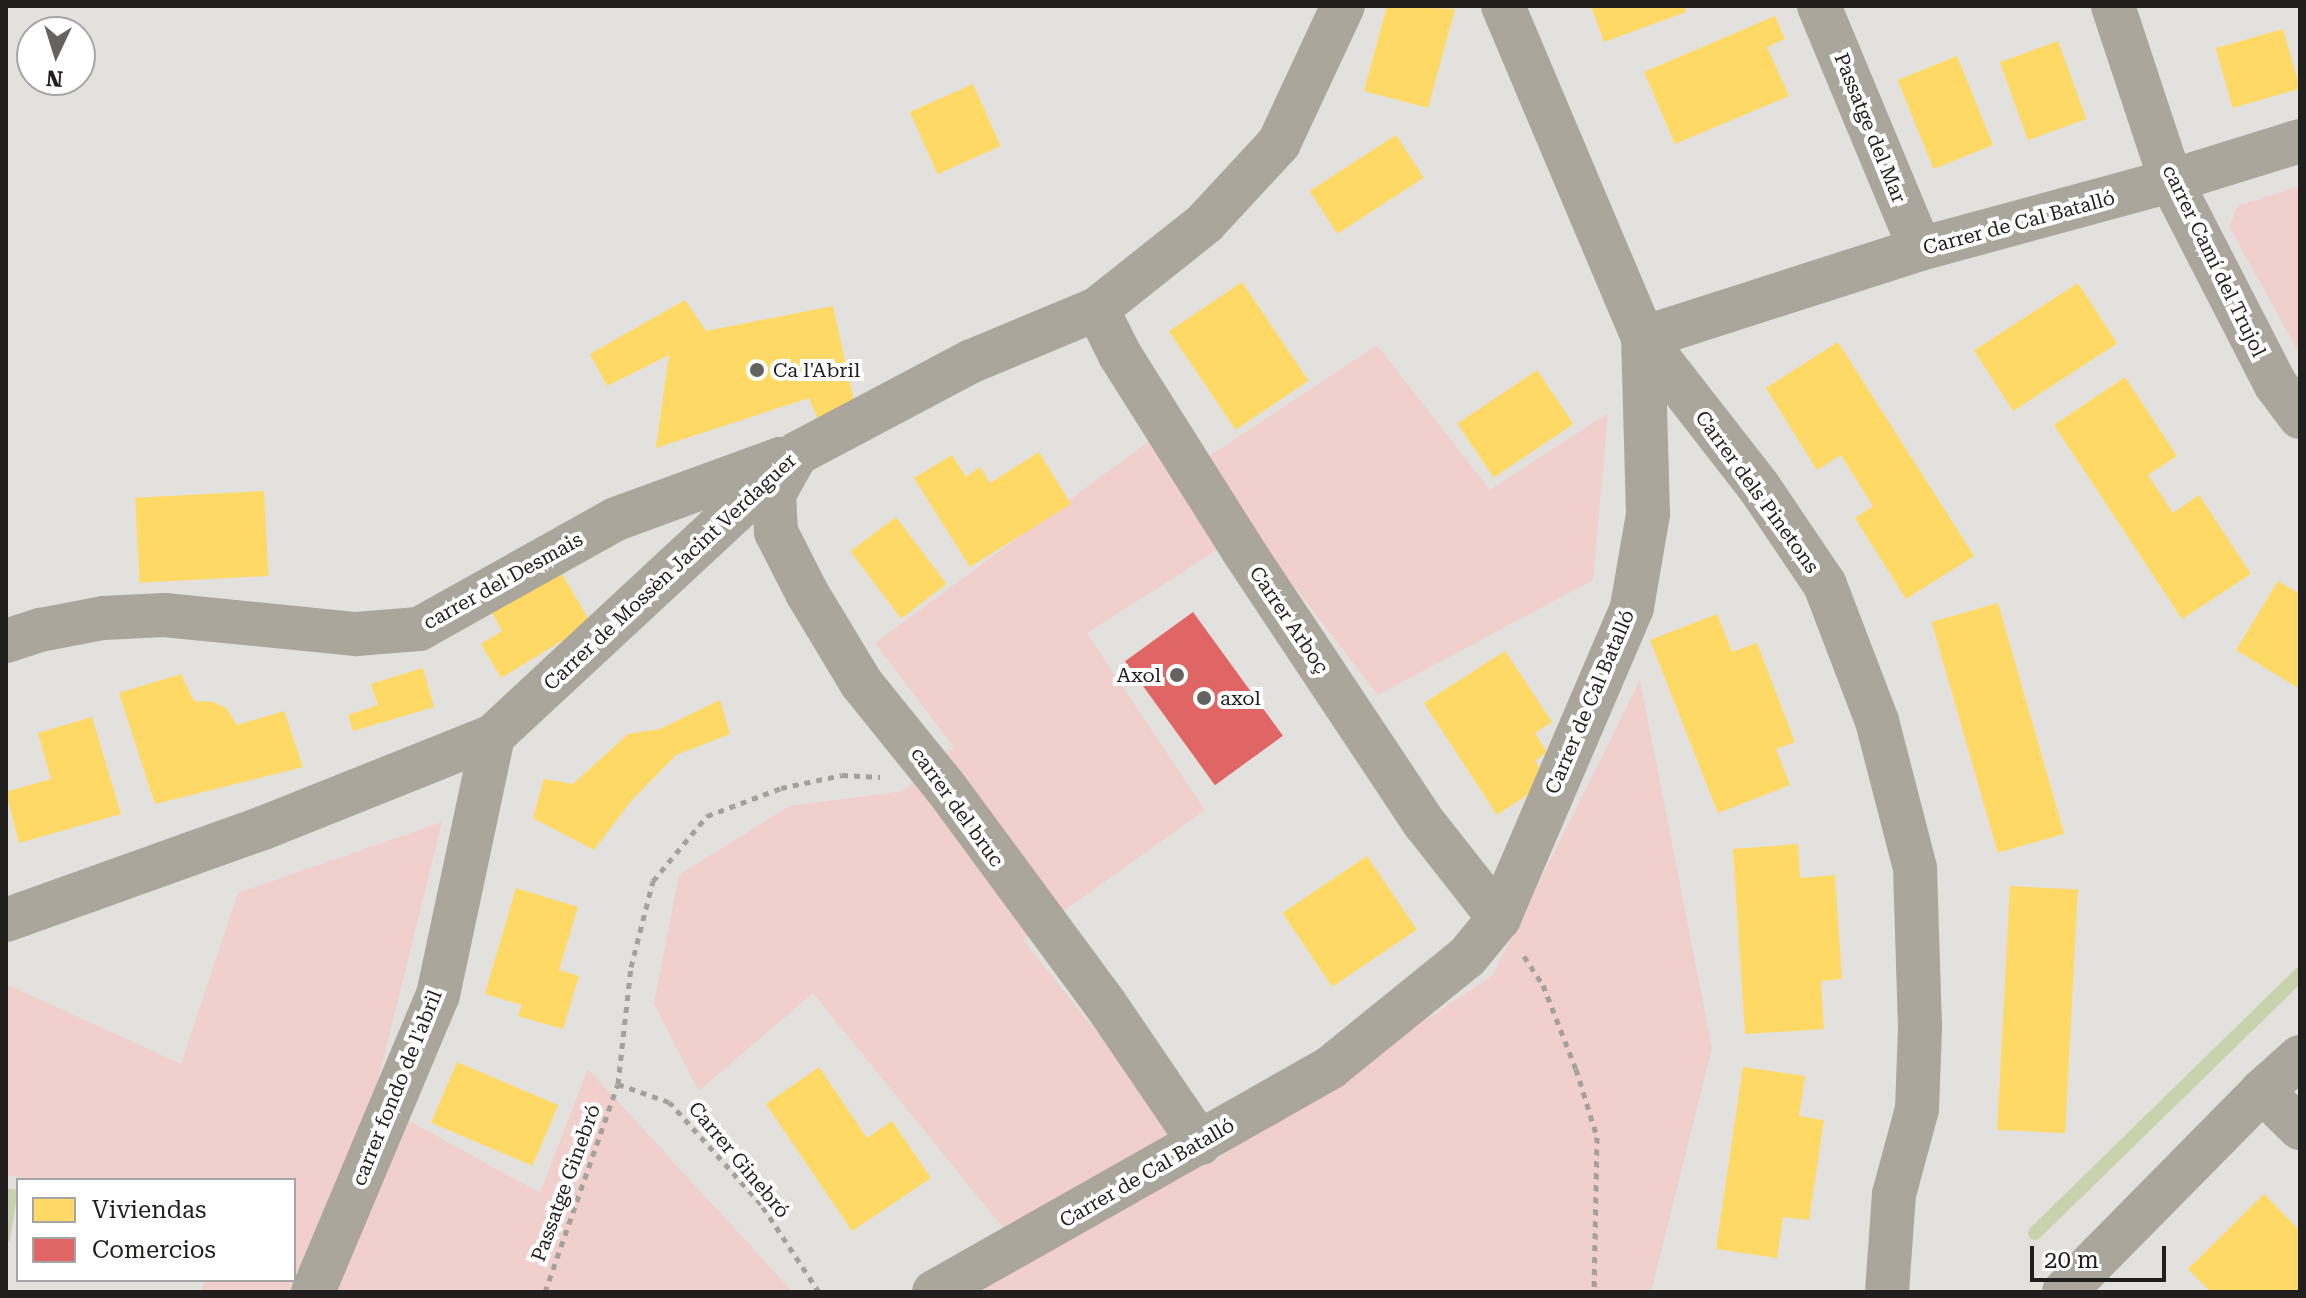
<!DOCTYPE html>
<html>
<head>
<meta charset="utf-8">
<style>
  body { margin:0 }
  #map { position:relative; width:2306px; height:1298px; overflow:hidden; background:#e3e1de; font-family:"Roboto Serif",serif }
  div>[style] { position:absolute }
  .green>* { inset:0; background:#f1cfcd }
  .water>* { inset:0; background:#c9d2ac; transform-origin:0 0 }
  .homes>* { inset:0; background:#ffd966; transform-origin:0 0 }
  .shops>* { inset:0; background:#e06666; transform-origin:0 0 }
  .stream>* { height:14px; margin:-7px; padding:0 7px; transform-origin:7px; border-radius:7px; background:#c9d2ac }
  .path>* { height:5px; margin-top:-2.5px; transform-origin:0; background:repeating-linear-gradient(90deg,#a4a19b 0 6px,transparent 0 12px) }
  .minor>* { height:44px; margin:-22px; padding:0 22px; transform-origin:22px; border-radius:22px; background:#aaa69b }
  .dots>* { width:22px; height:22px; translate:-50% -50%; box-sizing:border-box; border:4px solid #fff; border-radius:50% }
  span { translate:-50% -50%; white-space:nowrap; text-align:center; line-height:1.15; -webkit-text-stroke:8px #fff; paint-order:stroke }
  .street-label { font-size:20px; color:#211f1e }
  .poi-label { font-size:20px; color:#211f1e }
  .left { translate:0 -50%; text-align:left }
  .right { translate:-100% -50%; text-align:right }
  .frame { position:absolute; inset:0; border:8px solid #211f1e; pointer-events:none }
  .legend { position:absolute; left:16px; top:1178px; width:280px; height:104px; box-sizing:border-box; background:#fff; border:2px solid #a6a5a5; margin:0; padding:10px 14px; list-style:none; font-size:24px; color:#211f1e }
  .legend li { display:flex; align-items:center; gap:16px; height:40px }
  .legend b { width:40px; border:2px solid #a6a5a5 }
  .north { position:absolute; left:16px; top:16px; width:80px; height:80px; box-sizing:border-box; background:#fff; border:2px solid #a6a5a5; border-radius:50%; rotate:184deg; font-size:22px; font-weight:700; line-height:32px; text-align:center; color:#211f1e }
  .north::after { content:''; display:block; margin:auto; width:28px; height:36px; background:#656361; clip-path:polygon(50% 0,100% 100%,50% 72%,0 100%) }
  .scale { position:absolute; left:2030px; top:1246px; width:136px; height:36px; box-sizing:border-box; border:4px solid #211f1e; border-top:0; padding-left:10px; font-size:24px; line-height:28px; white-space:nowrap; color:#211f1e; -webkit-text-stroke:6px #fff; paint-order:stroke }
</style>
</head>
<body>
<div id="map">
  <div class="green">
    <div style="clip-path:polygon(2300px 186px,2300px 347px,2298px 351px,2229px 226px,2238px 206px)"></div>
    <div style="clip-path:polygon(1377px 345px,1490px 490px,1608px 413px,1593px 580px,1378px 695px,1250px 529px,1087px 633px,1205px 810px,1023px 940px,1205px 1167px,1493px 975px,1640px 680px,1712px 1048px,1651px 1292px,980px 1292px,1030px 1261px,813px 993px,699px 1091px,654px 1004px,679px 875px,789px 806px,904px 791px,954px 747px,875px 643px,1152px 439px,1178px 477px)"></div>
    <div style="clip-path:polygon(442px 822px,373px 1101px,540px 1193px,588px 1069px,793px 1292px,200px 1292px,206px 1280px,294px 1280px,294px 1180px,34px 1180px,6px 1175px,6px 984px,181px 1064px,238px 893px)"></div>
  </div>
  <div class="water">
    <div style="left:6px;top:1188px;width:12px;height:52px;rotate:9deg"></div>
  </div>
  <div class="homes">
    <div style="clip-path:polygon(1387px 6px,1455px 9px,1428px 108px,1364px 91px)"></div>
    <div style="clip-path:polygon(1591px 6px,1684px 6px,1686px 12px,1604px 42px)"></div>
    <div style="clip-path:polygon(1775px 16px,1785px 39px,1767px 47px,1789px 96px,1675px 144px,1644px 72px)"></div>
    <div style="left:2283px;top:29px;width:62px;height:70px;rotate:74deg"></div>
    <div style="left:2058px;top:41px;width:83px;height:62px;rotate:70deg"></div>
    <div style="left:1957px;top:56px;width:96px;height:64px;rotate:68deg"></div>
    <div style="left:973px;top:84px;width:68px;height:69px;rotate:66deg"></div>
    <div style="left:1396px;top:135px;width:51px;height:103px;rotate:57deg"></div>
    <div style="left:1242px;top:282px;width:119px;height:88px;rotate:56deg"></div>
    <div style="left:2078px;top:283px;width:72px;height:124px;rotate:57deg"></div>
    <div style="clip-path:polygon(685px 300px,706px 331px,833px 306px,854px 401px,820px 424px,809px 398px,656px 448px,669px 355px,607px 386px,590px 354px)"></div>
    <div style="clip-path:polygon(1838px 342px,1974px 556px,1906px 599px,1855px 518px,1873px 506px,1841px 455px,1817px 470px,1766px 388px)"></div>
    <div style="left:1537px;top:370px;width:65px;height:96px;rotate:56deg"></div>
    <div style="clip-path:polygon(2125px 377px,2177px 456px,2148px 475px,2173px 513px,2199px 495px,2251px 574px,2182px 619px,2054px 425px)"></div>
    <div style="clip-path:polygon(1039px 452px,1071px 504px,970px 567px,914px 478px,952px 455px,966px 477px,980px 467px,990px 483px)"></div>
    <div style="left:264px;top:491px;width:85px;height:129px;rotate:87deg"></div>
    <div style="left:896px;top:517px;width:84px;height:57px;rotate:53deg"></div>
    <div style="clip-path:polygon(559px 569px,591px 623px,501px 678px,481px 644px,502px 631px,490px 609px)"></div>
    <div style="clip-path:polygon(2278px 581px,2300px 594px,2300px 689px,2236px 650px)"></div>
    <div style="left:1998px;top:603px;width:240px;height:69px;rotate:74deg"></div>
    <div style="clip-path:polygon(1717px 614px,1732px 652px,1757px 643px,1795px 742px,1776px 749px,1790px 785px,1718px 813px,1650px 640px)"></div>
    <div style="clip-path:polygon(1505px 651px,1552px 722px,1535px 733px,1547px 752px,1535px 761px,1548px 781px,1497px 815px,1424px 703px)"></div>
    <div style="clip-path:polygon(423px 668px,434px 707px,353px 731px,348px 715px,378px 705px,371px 684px)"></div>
    <div style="clip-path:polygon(181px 674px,194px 701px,213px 702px,226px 708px,237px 725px,284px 711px,303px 767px,155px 804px,119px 693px)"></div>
    <div style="clip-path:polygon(720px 700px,730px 734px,676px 755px,631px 801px,594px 850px,533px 818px,544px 779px,573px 784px,628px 734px,660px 729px)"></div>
    <div style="clip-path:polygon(92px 717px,121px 814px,19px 843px,6px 792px,51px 779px,38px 733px)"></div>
    <div style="clip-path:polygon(1798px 844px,1800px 878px,1835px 875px,1842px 979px,1821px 981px,1824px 1029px,1745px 1034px,1733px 849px)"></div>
    <div style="left:1367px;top:856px;width:89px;height:102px;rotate:56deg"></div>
    <div style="left:2010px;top:886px;width:68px;height:244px;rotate:3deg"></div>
    <div style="clip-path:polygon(516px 888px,578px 907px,559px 970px,579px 976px,563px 1029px,518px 1016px,522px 1005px,485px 994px)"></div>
    <div style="left:457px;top:1062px;width:110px;height:66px;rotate:23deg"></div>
    <div style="clip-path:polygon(819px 1067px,867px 1138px,892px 1121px,931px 1178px,852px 1231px,766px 1104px)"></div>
    <div style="clip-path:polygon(1743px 1067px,1805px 1076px,1799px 1116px,1824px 1120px,1809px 1220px,1783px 1217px,1777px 1258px,1716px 1249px)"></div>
    <div style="clip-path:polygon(2264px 1194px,2300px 1231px,2300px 1292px,2211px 1292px,2188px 1269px)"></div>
  </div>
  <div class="shops">
    <div style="left:1193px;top:612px;width:153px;height:84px;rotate:54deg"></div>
  </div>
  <div class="stream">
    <div style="left:2035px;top:1233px;width:371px;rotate:-44.3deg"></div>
  </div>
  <div class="path">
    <div style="left:1524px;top:956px;width:35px;rotate:57deg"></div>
    <div style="left:1543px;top:985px;width:90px;rotate:68.6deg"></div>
    <div style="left:1576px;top:1069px;width:71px;rotate:72.8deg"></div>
    <div style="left:1597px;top:1137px;width:155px;rotate:91.1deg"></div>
    <div style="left:545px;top:1292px;width:220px;rotate:-70.7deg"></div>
    <div style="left:819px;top:1292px;width:105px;rotate:-123.4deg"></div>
    <div style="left:761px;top:1204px;width:137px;rotate:-132deg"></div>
    <div style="left:669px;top:1102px;width:54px;rotate:-160.6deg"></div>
    <div style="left:618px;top:1084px;width:118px;rotate:-83.7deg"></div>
    <div style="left:631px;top:967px;width:89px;rotate:-75.7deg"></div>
    <div style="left:653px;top:881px;width:85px;rotate:-50.3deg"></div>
    <div style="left:707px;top:816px;width:79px;rotate:-20.7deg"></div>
    <div style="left:781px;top:788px;width:62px;rotate:-12deg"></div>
    <div style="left:842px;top:775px;width:38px;rotate:3deg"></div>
  </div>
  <div class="minor">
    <div style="left:1503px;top:6px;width:360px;rotate:67.1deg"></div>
    <div style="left:1643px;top:338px;width:189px;rotate:52.1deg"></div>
    <div style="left:1759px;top:487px;width:118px;rotate:56deg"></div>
    <div style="left:1825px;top:585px;width:146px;rotate:69.1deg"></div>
    <div style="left:1877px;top:721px;width:152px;rotate:75.5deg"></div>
    <div style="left:1915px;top:868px;width:160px;rotate:88.2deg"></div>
    <div style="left:1920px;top:1028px;width:81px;rotate:92.1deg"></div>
    <div style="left:1917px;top:1109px;width:88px;rotate:105.1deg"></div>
    <div style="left:1894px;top:1194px;width:98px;rotate:94.1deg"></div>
    <div style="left:1819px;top:6px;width:263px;rotate:67.4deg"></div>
    <div style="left:2113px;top:6px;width:184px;rotate:71.7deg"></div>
    <div style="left:2171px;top:181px;width:229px;rotate:62.8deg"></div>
    <div style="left:2276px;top:385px;width:40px;rotate:53deg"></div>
    <div style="left:1097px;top:309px;width:51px;rotate:63.4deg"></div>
    <div style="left:1120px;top:355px;width:229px;rotate:57.8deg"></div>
    <div style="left:1242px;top:549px;width:330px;rotate:56.4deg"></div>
    <div style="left:1425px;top:824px;width:120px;rotate:51.8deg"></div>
    <div style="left:793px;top:460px;width:39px;rotate:119deg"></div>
    <div style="left:774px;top:494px;width:38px;rotate:87deg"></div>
    <div style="left:776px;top:532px;width:68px;rotate:63.1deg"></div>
    <div style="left:807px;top:593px;width:106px;rotate:58.9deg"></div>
    <div style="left:862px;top:684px;width:134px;rotate:51.1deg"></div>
    <div style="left:946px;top:788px;width:266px;rotate:53.6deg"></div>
    <div style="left:1104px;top:1002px;width:171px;rotate:55.8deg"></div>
    <div style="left:6px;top:641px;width:36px;rotate:-18deg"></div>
    <div style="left:40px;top:630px;width:64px;rotate:-10.8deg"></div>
    <div style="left:103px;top:618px;width:61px;rotate:-2.8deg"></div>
    <div style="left:164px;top:615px;width:193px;rotate:5.7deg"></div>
    <div style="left:356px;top:634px;width:63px;rotate:-4.5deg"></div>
    <div style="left:419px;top:629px;width:226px;rotate:-29.2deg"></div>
    <div style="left:616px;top:519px;width:175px;rotate:-20.1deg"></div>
    <div style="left:6px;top:920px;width:273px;rotate:-19.7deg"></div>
    <div style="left:263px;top:828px;width:248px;rotate:-21.8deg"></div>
    <div style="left:493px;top:736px;width:416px;rotate:-42.9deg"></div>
    <div style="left:798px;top:453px;width:197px;rotate:-27.9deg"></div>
    <div style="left:972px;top:361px;width:135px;rotate:-22.6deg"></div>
    <div style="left:1097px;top:309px;width:138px;rotate:-38.5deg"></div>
    <div style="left:1205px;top:223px;width:109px;rotate:-47.2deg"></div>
    <div style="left:1279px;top:143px;width:151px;rotate:-65deg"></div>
    <div style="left:2262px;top:1091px;width:53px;rotate:44.2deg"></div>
    <div style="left:313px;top:1292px;width:322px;rotate:-67.2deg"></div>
    <div style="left:438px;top:995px;width:265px;rotate:-78deg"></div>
    <div style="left:934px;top:1292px;width:456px;rotate:-29.5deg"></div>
    <div style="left:1331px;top:1067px;width:175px;rotate:-39deg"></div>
    <div style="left:1467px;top:957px;width:50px;rotate:-50.6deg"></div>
    <div style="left:1499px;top:918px;width:338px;rotate:-66.8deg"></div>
    <div style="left:1632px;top:607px;width:94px;rotate:-80.2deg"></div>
    <div style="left:1648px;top:514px;width:176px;rotate:-91.6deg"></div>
    <div style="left:1643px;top:338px;width:291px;rotate:-17.8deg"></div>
    <div style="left:1920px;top:249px;width:260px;rotate:-15.2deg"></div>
    <div style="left:2171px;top:181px;width:135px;rotate:-17.2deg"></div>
    <div style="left:2064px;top:1292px;width:282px;rotate:-45.4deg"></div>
    <div style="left:2262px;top:1091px;width:51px;rotate:-41.8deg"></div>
  </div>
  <div class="dots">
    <div style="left:757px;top:370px;background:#656361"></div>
    <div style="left:1177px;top:675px;background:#656361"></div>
    <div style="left:1204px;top:698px;background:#656361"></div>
  </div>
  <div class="street-label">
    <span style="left:1870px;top:128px;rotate:68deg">Passatge del Mar</span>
    <span style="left:2019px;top:223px;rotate:-15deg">Carrer de Cal Batalló</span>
    <span style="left:2214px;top:261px;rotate:64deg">carrer Camí del Trujol</span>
    <span style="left:1757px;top:492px;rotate:54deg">Carrer dels Pinetons</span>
    <span style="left:670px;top:572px;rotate:-43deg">Carrer de Mossèn Jacint Verdaguer</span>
    <span style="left:503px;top:581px;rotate:-29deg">carrer del Desmais</span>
    <span style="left:1289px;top:620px;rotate:56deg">Carrer Arboç</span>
    <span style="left:1590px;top:702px;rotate:-67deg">Carrer de Cal Batalló</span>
    <span style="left:957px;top:807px;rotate:54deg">carrer del bruc</span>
    <span style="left:397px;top:1088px;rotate:-68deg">carrer fondo de l'abril</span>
    <span style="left:739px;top:1160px;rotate:50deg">Carrer Ginebró</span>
    <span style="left:1147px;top:1173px;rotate:-30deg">Carrer de Cal Batalló</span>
    <span style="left:566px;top:1183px;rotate:-70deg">Passatge Ginebró</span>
  </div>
  <div class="poi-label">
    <span class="left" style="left:773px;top:370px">Ca l'Abril</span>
    <span class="right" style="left:1161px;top:675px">Axol</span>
    <span class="left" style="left:1220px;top:698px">axol</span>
  </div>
  <div class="frame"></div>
  <ul class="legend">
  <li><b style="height:22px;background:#ffd966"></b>Viviendas</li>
  <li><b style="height:22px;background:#e06666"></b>Comercios</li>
  </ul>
  <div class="north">N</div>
  <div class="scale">20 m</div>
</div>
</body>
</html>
